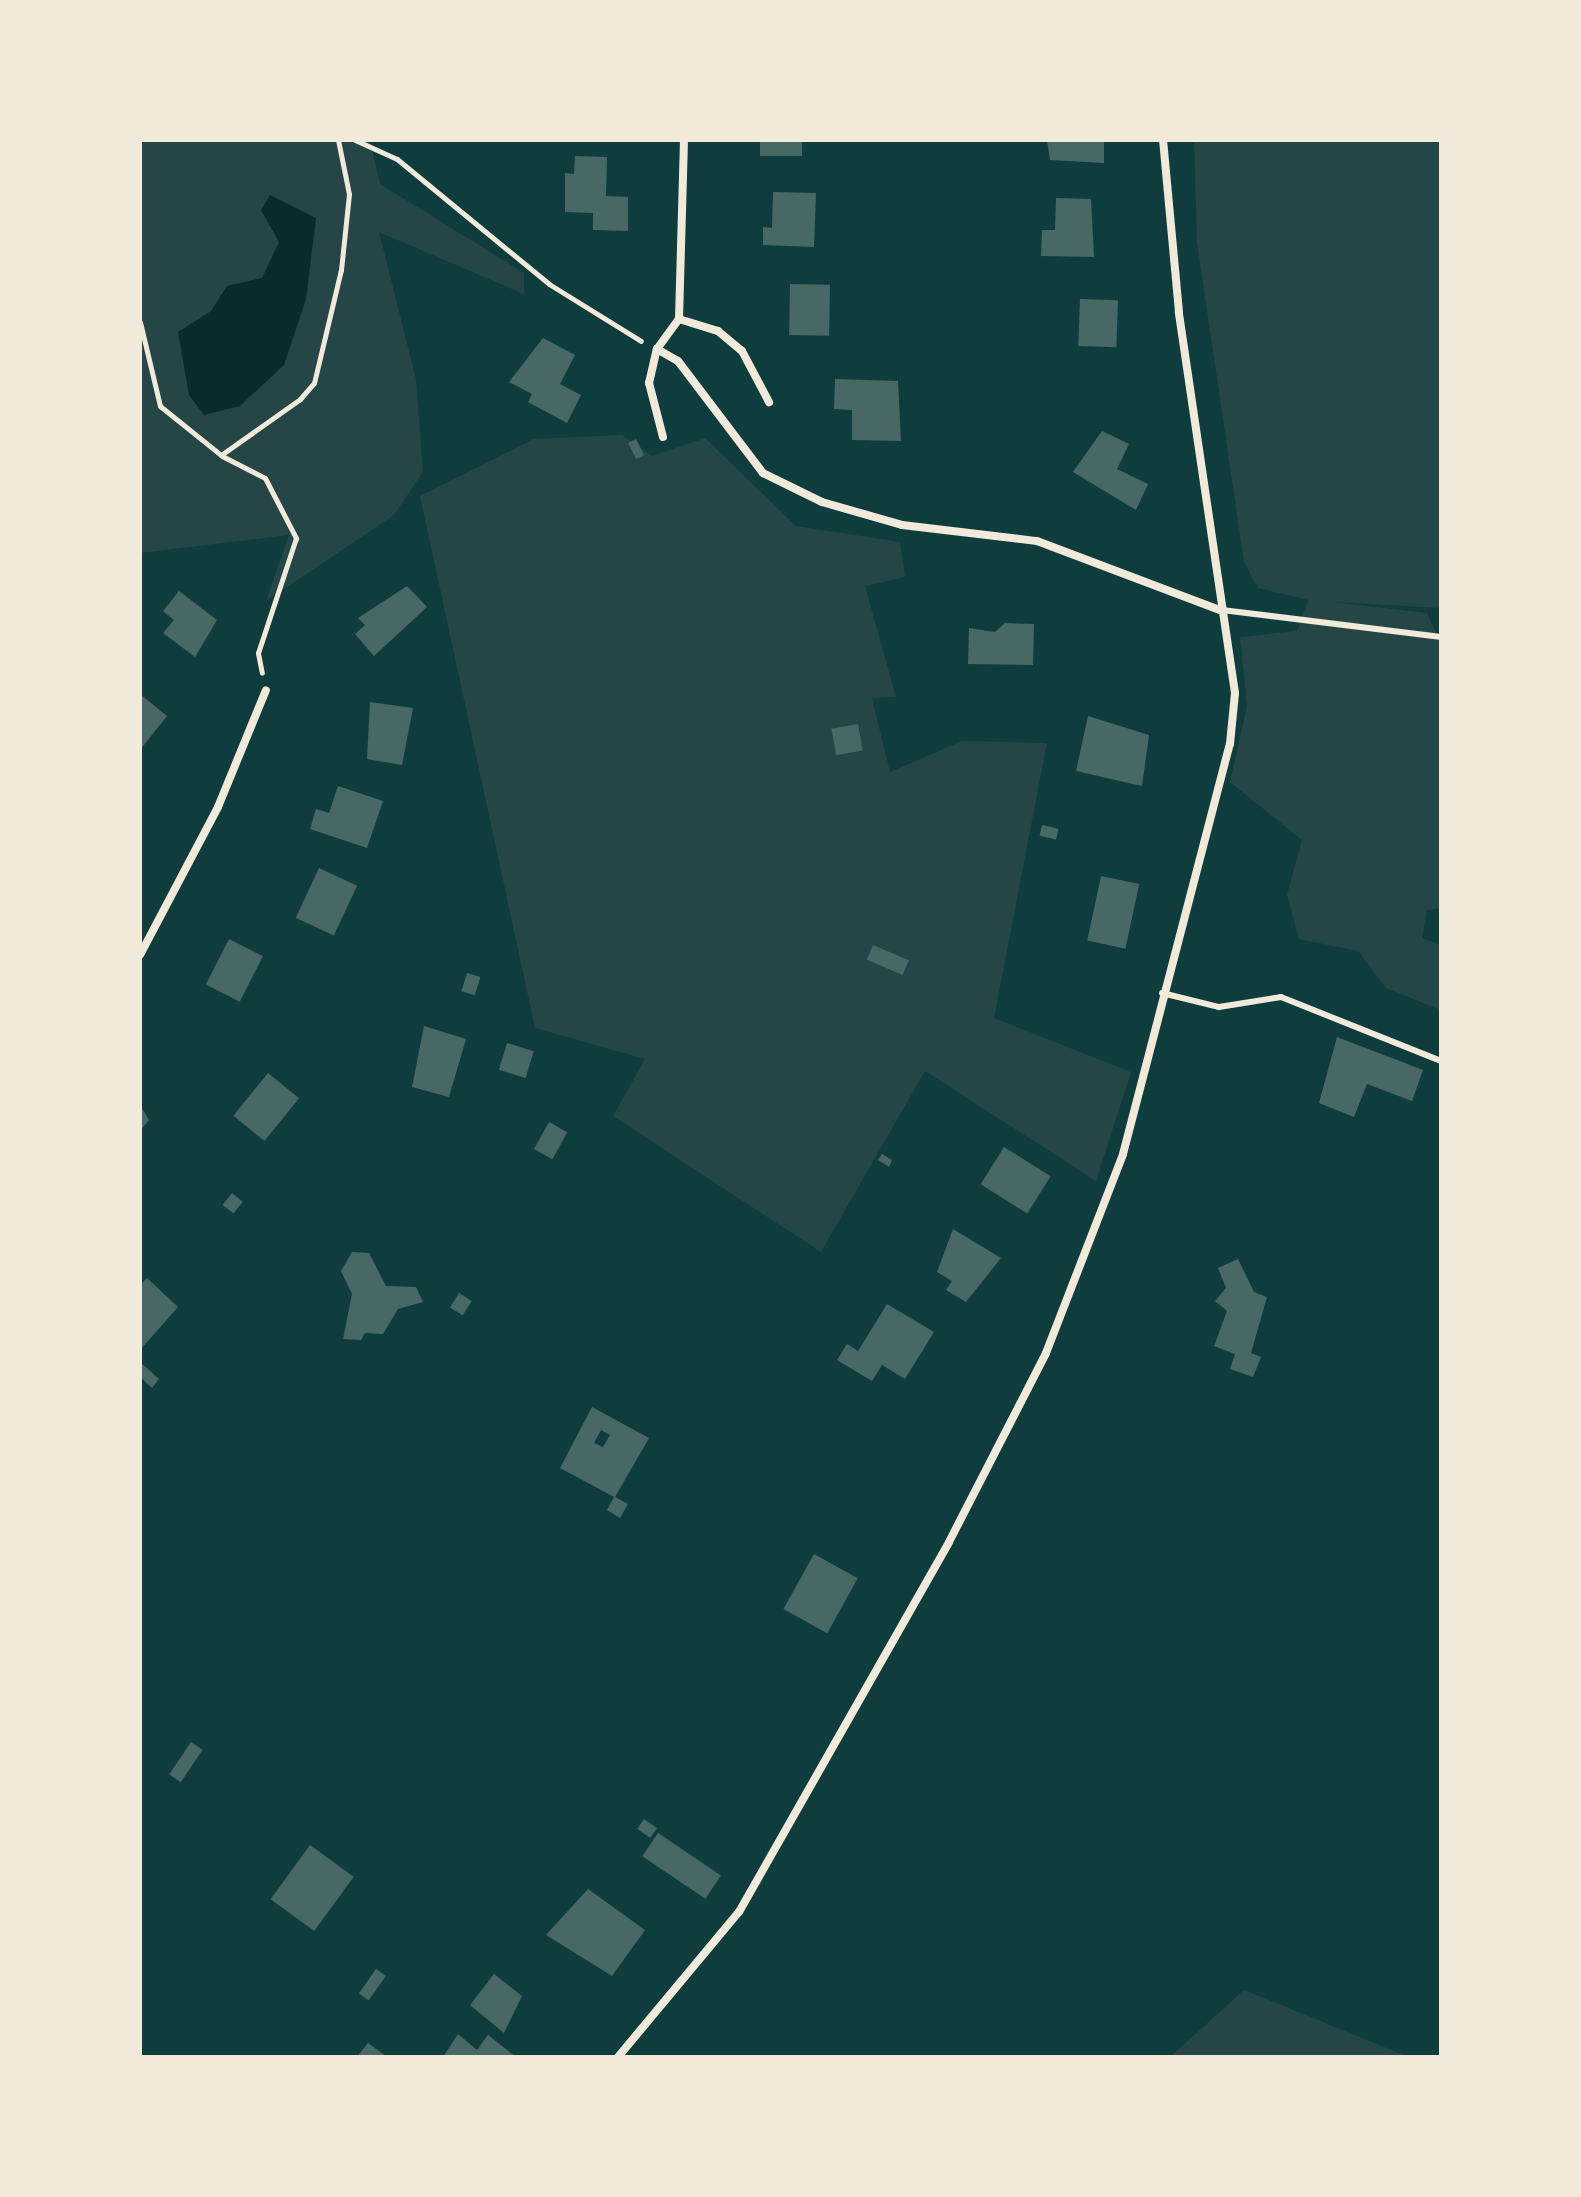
<!DOCTYPE html>
<html>
<head>
<meta charset="utf-8">
<style>
  body { margin:0 }
  #map { position:relative; width:1581px; height:2197px; overflow:hidden; background:#0f3d3e; font-family:"IBM Plex Serif",serif }
  div>[style] { position:absolute }
  .green>* { inset:0; background:#244646 }
  .water>* { inset:0; background:#0a2a2b }
  .building>* { inset:0; background:#486865; transform-origin:0 0 }
  .path>* { height:5px; margin:-2.5px; padding:0 2.5px; transform-origin:2.5px; border-radius:2.5px; background:#f1e9da }
  .service>* { height:6px; margin:-3px; padding:0 3px; transform-origin:3px; border-radius:3px; background:#f1e9da }
  .minor>* { height:8px; margin:-4px; padding:0 4px; transform-origin:4px; border-radius:4px; background:#f1e9da }
  span { translate:-50% -50%; white-space:nowrap; text-align:center; line-height:1.15; -webkit-text-stroke:7px #f1e9da; paint-order:stroke }
  .frame { position:absolute; inset:0; border:142px solid #f1e9da; pointer-events:none }
</style>
</head>
<body>
<div id="map">
  <div class="green">
    <div style="clip-path:polygon(140px 140px,370px 140px,380px 184px,524px 273px,524px 294px,379px 232px,416px 379px,423px 472px,394px 515px,266px 601px,289px 535px,140px 553px)"></div>
    <div style="clip-path:polygon(1194px 140px,1441px 140px,1441px 608px,1333px 602px,1427px 613px,1441px 644px,1441px 908px,1427px 910px,1422px 938px,1441px 945px,1441px 1010px,1386px 988px,1358px 951px,1299px 939px,1287px 895px,1302px 840px,1230px 782px,1247px 706px,1240px 637px,1297px 631px,1308px 600px,1258px 588px,1244px 562px,1197px 242px)"></div>
    <div style="clip-path:polygon(622px 435px,652px 456px,705px 438px,796px 526px,900px 542px,905px 577px,865px 586px,896px 697px,872px 698px,890px 772px,962px 741px,1047px 743px,994px 1018px,1131px 1072px,1096px 1181px,925px 1071px,821px 1252px,613px 1116px,645px 1059px,535px 1028px,420px 496px,534px 439px)"></div>
    <div style="clip-path:polygon(1244px 1990px,1409px 2057px,1170px 2057px)"></div>
  </div>
  <div class="water">
    <div style="clip-path:polygon(270px 195px,316px 218px,306px 299px,284px 365px,240px 406px,204px 415px,189px 395px,178px 332px,211px 311px,227px 286px,262px 278px,279px 242px,261px 210px)"></div>
  </div>
  <div class="building">
    <div style="left:760px;top:140px;width:42px;height:16px"></div>
    <div style="clip-path:polygon(1047px 140px,1104px 140px,1104px 163px,1050px 160px)"></div>
    <div style="clip-path:polygon(575px 156px,607px 157px,606px 196px,628px 197px,628px 231px,593px 230px,593px 213px,565px 212px,565px 173px,574px 174px)"></div>
    <div style="clip-path:polygon(773px 192px,816px 193px,814px 247px,763px 245px,763px 227px,772px 228px)"></div>
    <div style="clip-path:polygon(1056px 198px,1091px 199px,1094px 257px,1041px 256px,1042px 230px,1055px 230px)"></div>
    <div style="left:790px;top:284px;width:40px;height:51px;rotate:1deg"></div>
    <div style="left:1080px;top:299px;width:38px;height:47px;rotate:2deg"></div>
    <div style="clip-path:polygon(543px 338px,575px 355px,560px 384px,581px 395px,567px 423px,528px 402px,532px 394px,509px 382px)"></div>
    <div style="clip-path:polygon(835px 379px,898px 381px,901px 441px,852px 440px,852px 410px,834px 409px)"></div>
    <div style="clip-path:polygon(1102px 431px,1129px 444px,1117px 469px,1148px 484px,1136px 510px,1073px 472px)"></div>
    <div style="left:636px;top:439px;width:18px;height:9px;rotate:63deg"></div>
    <div style="clip-path:polygon(407px 586px,427px 607px,374px 656px,355px 634px,365px 625px,358px 618px)"></div>
    <div style="clip-path:polygon(179px 591px,217px 620px,195px 657px,163px 633px,174px 620px,163px 611px)"></div>
    <div style="clip-path:polygon(1005px 623px,1034px 624px,1033px 665px,968px 664px,969px 628px,995px 632px)"></div>
    <div style="clip-path:polygon(140px 694px,167px 716px,140px 750px)"></div>
    <div style="clip-path:polygon(370px 702px,413px 708px,402px 765px,367px 759px)"></div>
    <div style="clip-path:polygon(1088px 716px,1149px 735px,1142px 786px,1076px 771px)"></div>
    <div style="left:858px;top:724px;width:27px;height:27px;rotate:80deg"></div>
    <div style="clip-path:polygon(338px 786px,383px 801px,367px 848px,310px 829px,316px 809px,329px 813px)"></div>
    <div style="left:1042px;top:825px;width:17px;height:11px;rotate:13deg"></div>
    <div style="left:319px;top:868px;width:42px;height:55px;rotate:25deg"></div>
    <div style="left:1101px;top:876px;width:39px;height:66px;rotate:12deg"></div>
    <div style="left:229px;top:939px;width:38px;height:51px;rotate:27deg"></div>
    <div style="left:873px;top:945px;width:39px;height:16px;rotate:23deg"></div>
    <div style="left:467px;top:973px;width:14px;height:19px;rotate:17deg"></div>
    <div style="clip-path:polygon(424px 1026px,466px 1039px,449px 1097px,412px 1087px)"></div>
    <div style="clip-path:polygon(1337px 1037px,1423px 1070px,1412px 1101px,1367px 1084px,1354px 1117px,1319px 1103px)"></div>
    <div style="left:507px;top:1043px;width:28px;height:28px;rotate:17deg"></div>
    <div style="left:268px;top:1073px;width:40px;height:55px;rotate:39deg"></div>
    <div style="clip-path:polygon(140px 1105px,149px 1120px,140px 1131px)"></div>
    <div style="left:549px;top:1122px;width:21px;height:31px;rotate:29deg"></div>
    <div style="left:1004px;top:1147px;width:55px;height:44px;rotate:32deg"></div>
    <div style="clip-path:polygon(882px 1154px,892px 1160px,889px 1167px,878px 1160px)"></div>
    <div style="left:232px;top:1193px;width:14px;height:15px;rotate:39deg"></div>
    <div style="clip-path:polygon(953px 1229px,1001px 1258px,966px 1302px,946px 1290px,952px 1281px,937px 1272px)"></div>
    <div style="clip-path:polygon(352px 1252px,369px 1253px,386px 1286px,416px 1287px,423px 1302px,398px 1309px,383px 1334px,365px 1333px,361px 1340px,343px 1339px,352px 1294px,341px 1271px)"></div>
    <div style="clip-path:polygon(1238px 1259px,1254px 1292px,1267px 1297px,1251px 1353px,1261px 1357px,1253px 1377px,1230px 1369px,1235px 1354px,1214px 1346px,1227px 1311px,1215px 1301px,1226px 1288px,1218px 1268px)"></div>
    <div style="clip-path:polygon(147px 1278px,178px 1307px,140px 1350px,140px 1285px)"></div>
    <div style="left:459px;top:1293px;width:15px;height:17px;rotate:32deg"></div>
    <div style="clip-path:polygon(887px 1304px,934px 1332px,905px 1379px,882px 1365px,872px 1381px,837px 1360px,847px 1344px,858px 1351px)"></div>
    <div style="clip-path:polygon(140px 1362px,159px 1379px,152px 1388px,140px 1377px)"></div>
    <div style="clip-path:polygon(evenodd,592px 1407px,649px 1438px,615px 1497px,628px 1504px,620px 1518px,607px 1510px,614px 1497px,560px 1468px,592px 1407px,601px 1430px,610px 1435px,603px 1447px,594px 1443px,601px 1430px)"></div>
    <div style="left:814px;top:1554px;width:50px;height:63px;rotate:29deg"></div>
    <div style="left:191px;top:1742px;width:14px;height:39px;rotate:34deg"></div>
    <div style="left:644px;top:1819px;width:16px;height:12px;rotate:35deg"></div>
    <div style="left:658px;top:1833px;width:76px;height:28px;rotate:34deg"></div>
    <div style="left:310px;top:1845px;width:54px;height:67px;rotate:36deg"></div>
    <div style="clip-path:polygon(588px 1889px,645px 1930px,612px 1976px,546px 1935px)"></div>
    <div style="left:376px;top:1969px;width:12px;height:30px;rotate:35deg"></div>
    <div style="clip-path:polygon(494px 1974px,522px 1996px,504px 2033px,470px 2005px)"></div>
    <div style="clip-path:polygon(458px 2034px,477px 2050px,488px 2035px,516px 2057px,443px 2057px)"></div>
    <div style="clip-path:polygon(368px 2043px,387px 2057px,357px 2057px)"></div>
  </div>
  <div class="path">
    <div style="left:355px;top:140px;width:46px;rotate:24.3deg"></div>
    <div style="left:397px;top:159px;width:197px;rotate:39.4deg"></div>
    <div style="left:549px;top:284px;width:108px;rotate:31.8deg"></div>
    <div style="left:140px;top:322px;width:86px;rotate:76.6deg"></div>
    <div style="left:160px;top:406px;width:78px;rotate:38.8deg"></div>
    <div style="left:221px;top:455px;width:97px;rotate:-35.3deg"></div>
    <div style="left:300px;top:399px;width:21px;rotate:-49deg"></div>
    <div style="left:314px;top:383px;width:116px;rotate:-76.6deg"></div>
    <div style="left:341px;top:270px;width:76px;rotate:-84deg"></div>
    <div style="left:349px;top:194px;width:55px;rotate:-101.5deg"></div>
    <div style="left:222px;top:456px;width:48px;rotate:27.1deg"></div>
    <div style="left:265px;top:478px;width:68px;rotate:62.7deg"></div>
    <div style="left:296px;top:538px;width:121px;rotate:108.3deg"></div>
    <div style="left:258px;top:653px;width:20px;rotate:79deg"></div>
  </div>
  <div class="service">
    <div style="left:1222px;top:610px;width:221px;rotate:7deg"></div>
    <div style="left:1162px;top:993px;width:59px;rotate:13.8deg"></div>
    <div style="left:1219px;top:1007px;width:63px;rotate:-9.2deg"></div>
    <div style="left:1281px;top:997px;width:172px;rotate:21.8deg"></div>
  </div>
  <div class="minor">
    <div style="left:679px;top:319px;width:41px;rotate:17.1deg"></div>
    <div style="left:718px;top:331px;width:31px;rotate:40deg"></div>
    <div style="left:742px;top:351px;width:58px;rotate:62.1deg"></div>
    <div style="left:657px;top:349px;width:24px;rotate:30deg"></div>
    <div style="left:678px;top:361px;width:141px;rotate:52.8deg"></div>
    <div style="left:763px;top:473px;width:66px;rotate:26.2deg"></div>
    <div style="left:822px;top:502px;width:83px;rotate:16deg"></div>
    <div style="left:902px;top:525px;width:136px;rotate:6.8deg"></div>
    <div style="left:1037px;top:541px;width:196px;rotate:20.7deg"></div>
    <div style="left:663px;top:437px;width:56px;rotate:-104.5deg"></div>
    <div style="left:649px;top:383px;width:35px;rotate:-77deg"></div>
    <div style="left:657px;top:349px;width:37px;rotate:-54deg"></div>
    <div style="left:679px;top:319px;width:179px;rotate:-88.4deg"></div>
    <div style="left:140px;top:955px;width:167px;rotate:-62.2deg"></div>
    <div style="left:218px;top:807px;width:126px;rotate:-67.7deg"></div>
    <div style="left:618px;top:2057px;width:189px;rotate:-50.2deg"></div>
    <div style="left:739px;top:1912px;width:425px;rotate:-60.4deg"></div>
    <div style="left:949px;top:1542px;width:212px;rotate:-62.8deg"></div>
    <div style="left:1046px;top:1353px;width:213px;rotate:-68.8deg"></div>
    <div style="left:1123px;top:1154px;width:424px;rotate:-75.4deg"></div>
    <div style="left:1230px;top:744px;width:51px;rotate:-84.4deg"></div>
    <div style="left:1235px;top:693px;width:385px;rotate:-98.4deg"></div>
    <div style="left:1179px;top:312px;width:173px;rotate:-95.3deg"></div>
  </div>
  <div class="frame"></div>
</div>
</body>
</html>
